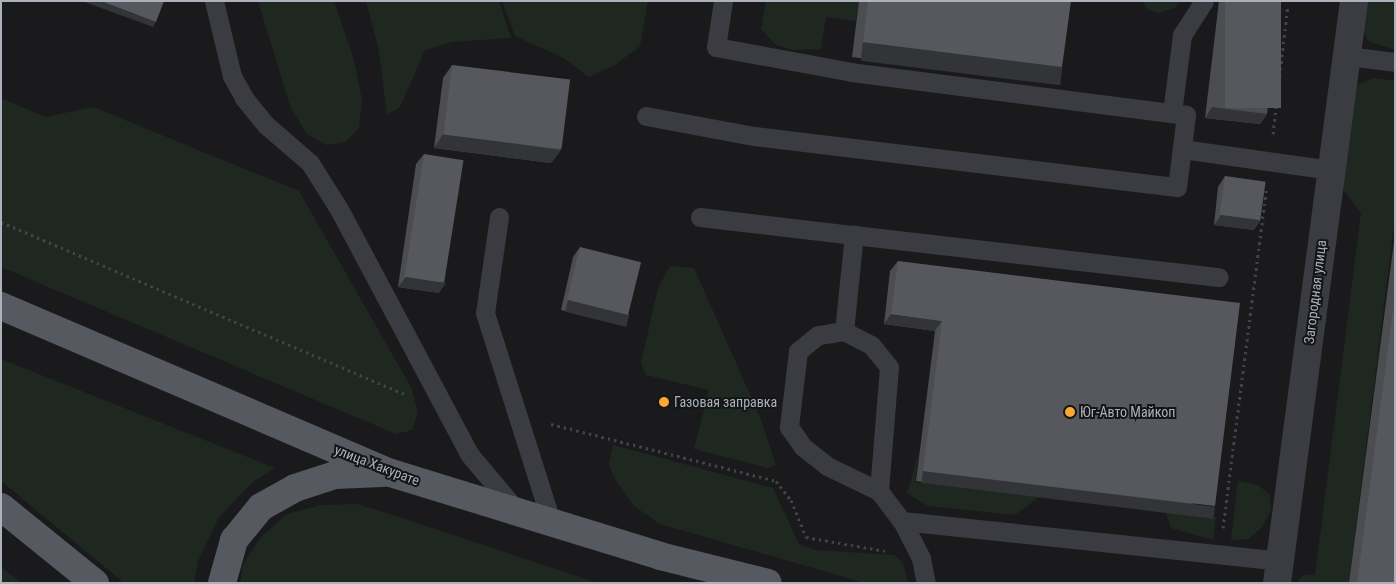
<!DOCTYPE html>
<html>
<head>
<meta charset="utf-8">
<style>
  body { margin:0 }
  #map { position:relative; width:1396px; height:584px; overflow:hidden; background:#1a1a1c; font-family:"Roboto Condensed",sans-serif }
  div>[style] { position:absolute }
  .green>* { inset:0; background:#1f2820 }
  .path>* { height:3px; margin-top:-1.5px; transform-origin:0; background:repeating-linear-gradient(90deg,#404348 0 2.5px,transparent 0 6.5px) }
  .service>* { height:19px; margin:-9.5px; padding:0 9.5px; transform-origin:9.5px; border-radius:9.5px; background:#3a3c41 }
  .minor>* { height:28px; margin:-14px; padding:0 14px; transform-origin:14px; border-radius:14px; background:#3a3c41 }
  .primary>* { height:28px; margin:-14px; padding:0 14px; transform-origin:14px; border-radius:14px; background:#565960 }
  .wall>* { inset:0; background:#4b4d51 }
  .shaded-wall>* { inset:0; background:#333437; transform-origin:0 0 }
  .building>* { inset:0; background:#56585d; transform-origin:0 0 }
  .dots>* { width:14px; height:14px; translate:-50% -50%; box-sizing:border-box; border:2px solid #141517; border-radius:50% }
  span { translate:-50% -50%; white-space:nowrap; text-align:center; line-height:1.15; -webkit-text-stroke:4px #141517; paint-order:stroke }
  .street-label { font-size:14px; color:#acb2bc }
  .poi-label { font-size:14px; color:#acb2bc }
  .left { translate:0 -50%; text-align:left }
  .frame { position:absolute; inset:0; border:2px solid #acb2bc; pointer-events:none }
</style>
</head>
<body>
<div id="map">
  <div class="green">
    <div style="clip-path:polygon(258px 1px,334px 1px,353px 57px,362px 100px,359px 128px,345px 142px,326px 145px,307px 134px,290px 106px)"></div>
    <div style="clip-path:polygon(366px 1px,499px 1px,511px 38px,452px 42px,425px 50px,400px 107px,387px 115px,379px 51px)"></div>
    <div style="clip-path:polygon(502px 1px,648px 1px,640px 46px,615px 65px,589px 77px,562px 57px,515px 36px)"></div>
    <div style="clip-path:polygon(766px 1px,859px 1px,856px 21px,826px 17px,821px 49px,793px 50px,776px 45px,761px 29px)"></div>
    <div style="clip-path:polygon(1143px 1px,1178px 1px,1176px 8px,1157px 13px,1147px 9px)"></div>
    <div style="clip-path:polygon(1363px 1px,1395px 1px,1395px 50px,1368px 41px,1361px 26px)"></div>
    <div style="clip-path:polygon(1373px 78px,1395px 81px,1395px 218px,1349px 583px,1296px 583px,1303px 575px,1315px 575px,1361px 213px,1341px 187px,1352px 101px,1357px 85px)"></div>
    <div style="clip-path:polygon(1px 98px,45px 117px,93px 107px,299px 191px,411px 387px,418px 412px,412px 430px,396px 434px,1px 267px)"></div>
    <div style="clip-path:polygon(670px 266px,694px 268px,760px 417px,776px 465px,768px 468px,694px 449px,709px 390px,646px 375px,641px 363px,658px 288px)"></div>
    <div style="clip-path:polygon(1px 359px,275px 468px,253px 482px,219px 517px,198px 561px,194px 583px,124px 583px,1px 481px)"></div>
    <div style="clip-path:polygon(613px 445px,773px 488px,799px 544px,815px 550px,894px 555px,903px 563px,908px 583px,865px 583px,660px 524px,634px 506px,613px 476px,609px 463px)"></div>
    <div style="clip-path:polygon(919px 452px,915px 482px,1039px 497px,1015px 515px,928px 506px,907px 493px)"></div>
    <div style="clip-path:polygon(1238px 481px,1258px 485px,1270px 495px,1271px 510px,1262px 527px,1248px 539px,1231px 540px)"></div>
    <div style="clip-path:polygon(357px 504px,399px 517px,598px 583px,240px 583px,243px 564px,261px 537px,287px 514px,321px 505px)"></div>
    <div style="clip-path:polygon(1165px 511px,1216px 517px,1213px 540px,1171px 528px)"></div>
    <div style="clip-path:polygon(1px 567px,22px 583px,1px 583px)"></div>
  </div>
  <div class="path">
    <div style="left:1273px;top:134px;width:130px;rotate:-83.4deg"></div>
    <div style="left:1px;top:222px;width:439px;rotate:23.1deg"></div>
    <div style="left:551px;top:424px;width:232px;rotate:14.2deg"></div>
    <div style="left:776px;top:481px;width:24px;rotate:52deg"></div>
    <div style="left:791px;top:500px;width:40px;rotate:68deg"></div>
    <div style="left:806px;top:537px;width:80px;rotate:10deg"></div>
    <div style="left:1223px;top:528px;width:341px;rotate:-82.7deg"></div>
  </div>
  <div class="service">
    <div style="left:214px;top:1px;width:77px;rotate:76.5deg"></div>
    <div style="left:232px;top:76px;width:25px;rotate:61deg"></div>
    <div style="left:244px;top:98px;width:35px;rotate:51deg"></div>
    <div style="left:266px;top:125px;width:58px;rotate:40.8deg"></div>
    <div style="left:310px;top:163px;width:57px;rotate:58deg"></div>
    <div style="left:340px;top:211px;width:275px;rotate:62deg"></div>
    <div style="left:469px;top:454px;width:76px;rotate:49.8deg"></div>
    <div style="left:1347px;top:56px;width:48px;rotate:7.1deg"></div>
    <div style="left:1172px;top:113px;width:79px;rotate:-82.7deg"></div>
    <div style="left:1182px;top:35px;width:40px;rotate:-57.1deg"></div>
    <div style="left:646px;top:116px;width:110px;rotate:10.5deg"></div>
    <div style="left:754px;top:136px;width:426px;rotate:6.9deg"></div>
    <div style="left:1177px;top:187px;width:73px;rotate:-82.9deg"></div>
    <div style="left:1186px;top:115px;width:337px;rotate:-172.7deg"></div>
    <div style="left:852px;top:72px;width:138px;rotate:-169.6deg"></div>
    <div style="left:716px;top:47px;width:47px;rotate:-81.3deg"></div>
    <div style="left:1182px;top:149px;width:151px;rotate:8deg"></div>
    <div style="left:499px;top:217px;width:97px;rotate:98.3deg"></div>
    <div style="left:485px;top:313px;width:221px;rotate:72.4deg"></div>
    <div style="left:700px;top:217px;width:155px;rotate:6.7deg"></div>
    <div style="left:844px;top:331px;width:97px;rotate:-84.1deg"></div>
    <div style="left:854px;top:235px;width:367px;rotate:6.6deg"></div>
    <div style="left:879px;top:491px;width:124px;rotate:-85.4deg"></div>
    <div style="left:889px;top:367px;width:28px;rotate:-129deg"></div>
    <div style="left:871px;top:345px;width:30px;rotate:-153deg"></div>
    <div style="left:844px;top:331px;width:26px;rotate:171deg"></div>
    <div style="left:818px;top:335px;width:26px;rotate:141deg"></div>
    <div style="left:798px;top:351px;width:77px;rotate:96.8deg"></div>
    <div style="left:789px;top:427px;width:24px;rotate:55deg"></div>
    <div style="left:803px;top:447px;width:31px;rotate:38deg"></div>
    <div style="left:827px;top:466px;width:58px;rotate:25.7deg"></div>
    <div style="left:879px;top:491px;width:38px;rotate:53deg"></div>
    <div style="left:902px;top:521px;width:380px;rotate:6deg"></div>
    <div style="left:902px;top:521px;width:42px;rotate:62.8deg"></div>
    <div style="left:921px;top:558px;width:25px;rotate:79deg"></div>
  </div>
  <div class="minor">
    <div style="left:1277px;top:583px;width:587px;rotate:-82.46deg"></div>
  </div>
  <div class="primary">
    <div style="left:1px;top:306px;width:424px;rotate:23.2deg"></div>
    <div style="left:391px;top:473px;width:282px;rotate:17.1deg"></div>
    <div style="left:660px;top:556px;width:111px;rotate:14deg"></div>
    <div style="left:1px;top:507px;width:121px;rotate:39deg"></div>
    <div style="left:222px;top:583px;width:45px;rotate:-74.4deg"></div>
    <div style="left:234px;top:540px;width:43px;rotate:-50.7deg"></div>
    <div style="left:261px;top:507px;width:39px;rotate:-29deg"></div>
    <div style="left:295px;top:488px;width:42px;rotate:-18deg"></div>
    <div style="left:335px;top:475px;width:47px;rotate:-2.4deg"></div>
  </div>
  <div class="wall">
    <div style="clip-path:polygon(859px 1px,1071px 1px,1051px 83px,852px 57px)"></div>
    <div style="clip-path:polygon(1219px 1px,1281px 1px,1267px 114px,1260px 124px,1205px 118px)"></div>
    <div style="clip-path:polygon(452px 65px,561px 150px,551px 163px,434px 148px,443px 78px)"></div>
    <div style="clip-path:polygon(424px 154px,439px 293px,398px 287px,416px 164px)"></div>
    <div style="clip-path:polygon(1225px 176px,1254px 230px,1214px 225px,1218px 187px)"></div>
    <div style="clip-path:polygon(1395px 234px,1395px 583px,1349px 583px)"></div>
    <div style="clip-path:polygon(580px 247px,629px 315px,622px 325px,561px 310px,573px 257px)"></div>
    <div style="clip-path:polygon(898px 261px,1208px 516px,916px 481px,935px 331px,884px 324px,890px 271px)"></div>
  </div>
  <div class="shaded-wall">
    <div style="clip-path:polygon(82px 1px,101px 1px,156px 22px,153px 27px)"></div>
    <div style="left:863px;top:42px;width:201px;height:19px;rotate:7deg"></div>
    <div style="clip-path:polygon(1212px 107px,1267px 114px,1260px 124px,1205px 118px)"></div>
    <div style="clip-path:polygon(443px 134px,561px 150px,551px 163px,434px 148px)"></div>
    <div style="clip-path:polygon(1221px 215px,1261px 220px,1254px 230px,1214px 225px)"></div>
    <div style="clip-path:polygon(406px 277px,446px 283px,439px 293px,398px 287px)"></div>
    <div style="left:568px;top:300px;width:63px;height:12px;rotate:14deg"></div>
    <div style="clip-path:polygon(891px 314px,942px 321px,935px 331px,884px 324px)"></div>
    <div style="left:923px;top:471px;width:294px;height:12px;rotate:7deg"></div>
  </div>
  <div class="building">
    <div style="clip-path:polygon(101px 1px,164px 1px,156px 22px)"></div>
    <div style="clip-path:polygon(868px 1px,1071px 1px,1062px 67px,863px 42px)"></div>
    <div style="left:1225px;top:1px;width:56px;height:107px"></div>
    <div style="left:452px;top:65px;width:119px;height:70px;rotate:7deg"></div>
    <div style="left:424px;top:154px;width:40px;height:124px;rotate:9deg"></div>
    <div style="left:1225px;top:176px;width:41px;height:39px;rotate:8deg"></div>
    <div style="left:580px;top:247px;width:63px;height:54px;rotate:14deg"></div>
    <div style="clip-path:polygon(898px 261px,1240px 303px,1215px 506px,923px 471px,942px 321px,891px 314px)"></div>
    <div style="clip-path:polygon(1395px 296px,1395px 583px,1357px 583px)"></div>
  </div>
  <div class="dots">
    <div style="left:664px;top:402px;background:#faa734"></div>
    <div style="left:1070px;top:412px;background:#faa734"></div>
  </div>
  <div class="street-label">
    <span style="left:1315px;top:292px;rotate:-83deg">Загородная улица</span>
    <span style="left:377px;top:465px;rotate:21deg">улица Хакурате</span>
  </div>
  <div class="poi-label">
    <span class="left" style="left:674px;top:402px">Газовая заправка</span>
    <span class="left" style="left:1080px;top:412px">Юг-Авто Майкоп</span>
  </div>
  <div class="frame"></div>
</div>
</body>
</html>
